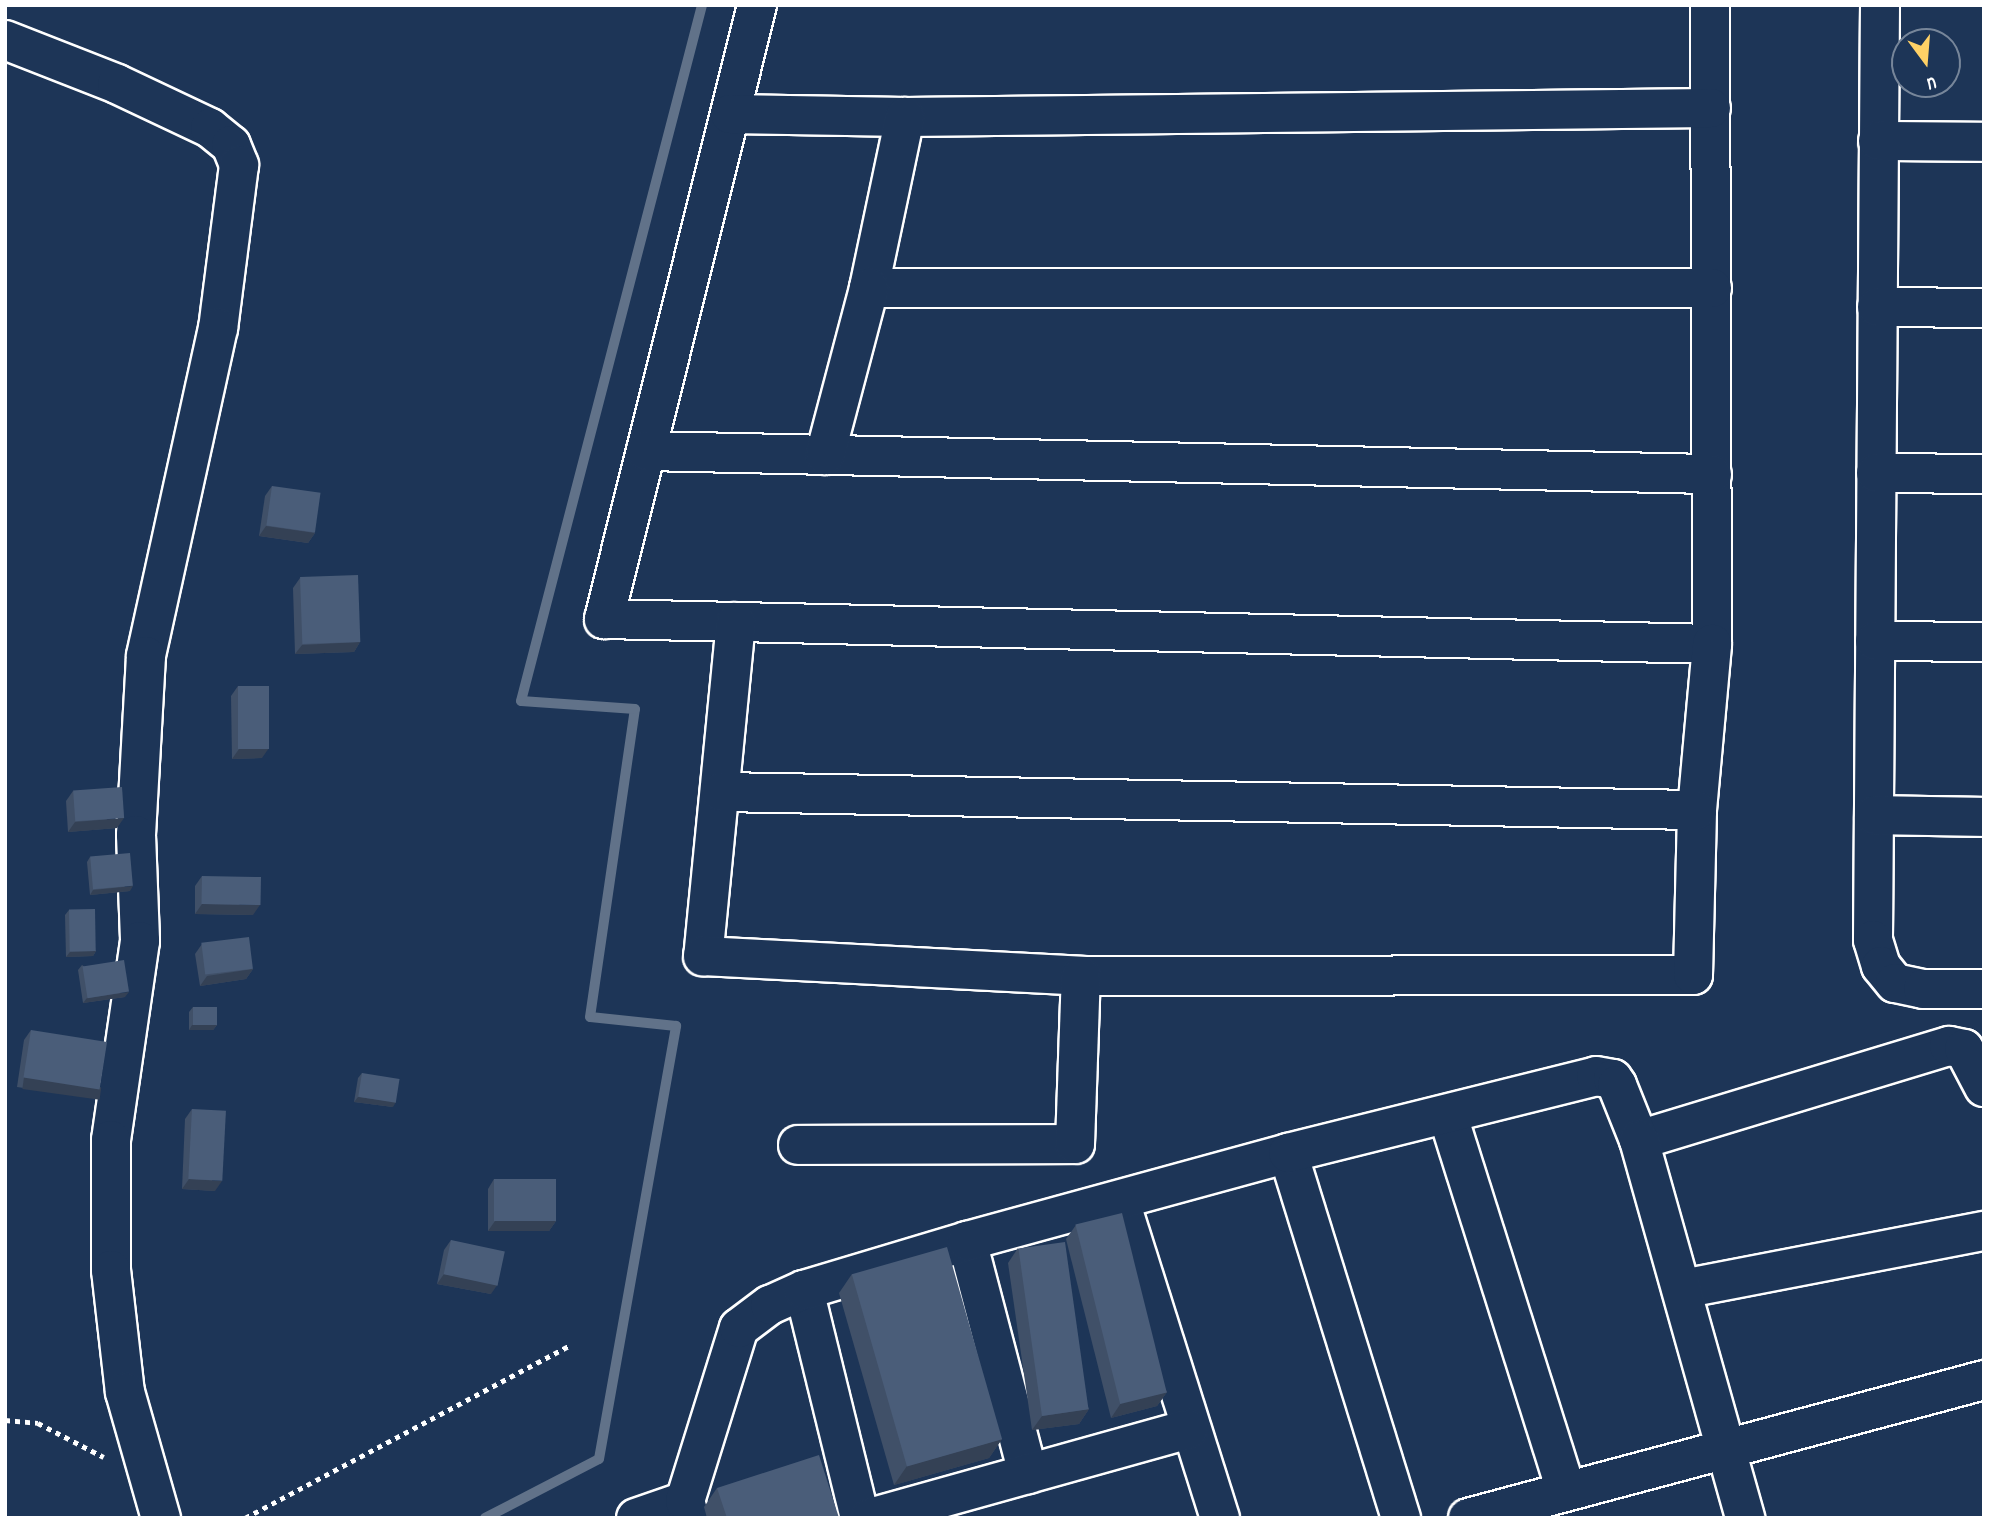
<!DOCTYPE html>
<html>
<head>
<meta charset="utf-8">
<style>
  body { margin:0 }
  #map { position:relative; width:1989px; height:1523px; overflow:hidden; background:#1d3557; font-family:Dekko,sans-serif }
  div>[style] { position:absolute }
  .stream>* { height:10px; margin:-5px; padding:0 5px; transform-origin:5px; border-radius:5px; background:#617289 }
  .path>* { height:4.5px; margin-top:-2.25px; transform-origin:0; background:repeating-linear-gradient(90deg,#fff 0 5px,transparent 0 10px) }
  .roads { filter:drop-shadow(2px 0 #fff) drop-shadow(-2px 0 #fff) drop-shadow(0 2px #fff) drop-shadow(0 -2px #fff) }
  .minor>* { height:38px; margin:-19px; padding:0 19px; transform-origin:19px; border-radius:19px; background:#1d3557 }
  .wall>* { inset:0; background:#405068 }
  .shaded-wall>* { inset:0; background:#344155; transform-origin:0 0 }
  .building>* { inset:0; background:#4a5d79; transform-origin:0 0 }
  span { translate:-50% -50%; white-space:nowrap; text-align:center; line-height:1.15; -webkit-text-stroke:5px #1d3557; paint-order:stroke }
  .frame { position:absolute; inset:0; border:7px solid #fff; pointer-events:none }
  .north { position:absolute; left:1891px; top:28px; width:70px; height:70px; box-sizing:border-box; background:#1d3557; border:2px solid #77869a; border-radius:50%; rotate:164deg; font-size:19px; font-weight:700; line-height:28px; text-align:center; color:#fff }
  .north::after { content:''; display:block; margin:auto; width:24px; height:32px; background:#ffd166; clip-path:polygon(50% 0,100% 100%,50% 72%,0 100%) }
</style>
</head>
<body>
<div id="map">
  <div class="stream">
    <div style="left:485px;top:1518px;width:128px;rotate:-27.4deg"></div>
    <div style="left:599px;top:1459px;width:440px;rotate:-79.9deg"></div>
    <div style="left:676px;top:1026px;width:86px;rotate:-174deg"></div>
    <div style="left:590px;top:1017px;width:311px;rotate:-81.7deg"></div>
    <div style="left:635px;top:709px;width:114px;rotate:-176deg"></div>
    <div style="left:521px;top:701px;width:719px;rotate:-75.42deg"></div>
  </div>
  <div class="path">
    <div style="left:5px;top:1420px;width:33px;rotate:5deg"></div>
    <div style="left:38px;top:1423px;width:74px;rotate:27.3deg"></div>
    <div style="left:245px;top:1518px;width:367px;rotate:-28deg"></div>
  </div>
  <div class="roads">
    <div class="minor">
      <div style="left:757px;top:5px;width:633px;rotate:103.99deg"></div>
      <div style="left:604px;top:619px;width:1108px;rotate:1.29deg"></div>
      <div style="left:1712px;top:644px;width:639px;rotate:-90.18deg"></div>
      <div style="left:1880px;top:5px;width:935px;rotate:90.43deg"></div>
      <div style="left:1873px;top:940px;width:27px;rotate:73deg"></div>
      <div style="left:1881px;top:966px;width:22px;rotate:51deg"></div>
      <div style="left:1895px;top:983px;width:29px;rotate:12deg"></div>
      <div style="left:1923px;top:989px;width:61px"></div>
      <div style="left:5px;top:40px;width:120px;rotate:21.4deg"></div>
      <div style="left:117px;top:84px;width:103px;rotate:25.3deg"></div>
      <div style="left:210px;top:128px;width:27px;rotate:39deg"></div>
      <div style="left:231px;top:145px;width:22px;rotate:68deg"></div>
      <div style="left:239px;top:165px;width:164px;rotate:97.3deg"></div>
      <div style="left:218px;top:328px;width:336px;rotate:102.4deg"></div>
      <div style="left:146px;top:656px;width:179px;rotate:93.2deg"></div>
      <div style="left:136px;top:835px;width:106px;rotate:87.8deg"></div>
      <div style="left:140px;top:941px;width:201px;rotate:98.3deg"></div>
      <div style="left:111px;top:1140px;width:130px;rotate:90deg"></div>
      <div style="left:111px;top:1270px;width:123px;rotate:83.5deg"></div>
      <div style="left:125px;top:1392px;width:131px;rotate:74.1deg"></div>
      <div style="left:730px;top:114px;width:175px;rotate:1deg"></div>
      <div style="left:905px;top:117px;width:806px;rotate:-0.64deg"></div>
      <div style="left:905px;top:117px;width:175px;rotate:101.9deg"></div>
      <div style="left:869px;top:288px;width:843px"></div>
      <div style="left:1878px;top:141px;width:106px;rotate:0.5deg"></div>
      <div style="left:1877px;top:307px;width:107px;rotate:0.5deg"></div>
      <div style="left:646px;top:451px;width:1066px;rotate:1.24deg"></div>
      <div style="left:825px;top:455px;width:173px;rotate:-75.2deg"></div>
      <div style="left:1876px;top:473px;width:108px;rotate:0.5deg"></div>
      <div style="left:736px;top:622px;width:336px;rotate:95.6deg"></div>
      <div style="left:703px;top:956px;width:379px;rotate:3deg"></div>
      <div style="left:1081px;top:976px;width:612px;rotate:-0.09deg"></div>
      <div style="left:1693px;top:975px;width:165px;rotate:-88.6deg"></div>
      <div style="left:1697px;top:810px;width:167px;rotate:-84.8deg"></div>
      <div style="left:1875px;top:641px;width:109px;rotate:0.5deg"></div>
      <div style="left:721px;top:792px;width:976px;rotate:1.06deg"></div>
      <div style="left:1874px;top:815px;width:110px;rotate:1deg"></div>
      <div style="left:1448px;top:1116px;width:390px;rotate:72.5deg"></div>
      <div style="left:1639px;top:1140px;width:324px;rotate:-16.9deg"></div>
      <div style="left:1949px;top:1046px;width:15px;rotate:11deg"></div>
      <div style="left:1964px;top:1049px;width:43px;rotate:62.2deg"></div>
      <div style="left:798px;top:1145px;width:277px;rotate:-0.2deg"></div>
      <div style="left:1075px;top:1144px;width:168px;rotate:-88deg"></div>
      <div style="left:1288px;top:1153px;width:382px;rotate:72.8deg"></div>
      <div style="left:1120px;top:1201px;width:332px;rotate:72.5deg"></div>
      <div style="left:967px;top:1241px;width:241px;rotate:75.3deg"></div>
      <div style="left:1682px;top:1289px;width:308px;rotate:-10.9deg"></div>
      <div style="left:804px;top:1290px;width:235px;rotate:76.2deg"></div>
      <div style="left:636px;top:1518px;width:52px;rotate:-19.1deg"></div>
      <div style="left:690px;top:1518px;width:18px;rotate:-106deg"></div>
      <div style="left:685px;top:1501px;width:181px;rotate:-72.7deg"></div>
      <div style="left:739px;top:1328px;width:39px;rotate:-37deg"></div>
      <div style="left:770px;top:1305px;width:37px;rotate:-24deg"></div>
      <div style="left:804px;top:1290px;width:170px;rotate:-16.7deg"></div>
      <div style="left:967px;top:1241px;width:333px;rotate:-15.3deg"></div>
      <div style="left:1288px;top:1153px;width:317px;rotate:-14deg"></div>
      <div style="left:1596px;top:1076px;width:17px;rotate:10deg"></div>
      <div style="left:1613px;top:1079px;width:7px;rotate:56deg"></div>
      <div style="left:1617px;top:1085px;width:59px;rotate:68.2deg"></div>
      <div style="left:1639px;top:1140px;width:393px;rotate:74.3deg"></div>
      <div style="left:870px;top:1518px;width:331px;rotate:-15.6deg"></div>
      <div style="left:1468px;top:1518px;width:534px;rotate:-14.97deg"></div>
    </div>
  </div>
  <div class="wall">
    <div style="clip-path:polygon(272px 486px,315px 533px,308px 543px,259px 536px,265px 496px)"></div>
    <div style="clip-path:polygon(300px 578px,360px 642px,354px 652px,295px 654px,293px 588px)"></div>
    <div style="clip-path:polygon(238px 686px,262px 758px,232px 759px,231px 696px)"></div>
    <div style="clip-path:polygon(73px 791px,117px 828px,68px 832px,66px 801px)"></div>
    <div style="clip-path:polygon(90px 857px,130px 891px,90px 895px,87px 862px)"></div>
    <div style="clip-path:polygon(202px 876px,253px 915px,195px 914px,195px 886px)"></div>
    <div style="clip-path:polygon(69px 910px,96px 951px,93px 956px,66px 957px,65px 915px)"></div>
    <div style="clip-path:polygon(202px 944px,253px 969px,246px 979px,200px 986px,195px 954px)"></div>
    <div style="clip-path:polygon(82px 965px,125px 997px,83px 1003px,78px 970px)"></div>
    <div style="clip-path:polygon(193px 1007px,217px 1025px,213px 1030px,189px 1030px,189px 1012px)"></div>
    <div style="clip-path:polygon(31px 1030px,101px 1088px,94px 1098px,17px 1087px,24px 1040px)"></div>
    <div style="clip-path:polygon(362px 1073px,393px 1107px,354px 1102px,358px 1078px)"></div>
    <div style="clip-path:polygon(192px 1109px,215px 1191px,182px 1189px,185px 1119px)"></div>
    <div style="clip-path:polygon(494px 1179px,556px 1221px,549px 1231px,488px 1231px,488px 1189px)"></div>
    <div style="clip-path:polygon(1076px 1225px,1167px 1392px,1157px 1406px,1111px 1418px,1066px 1239px)"></div>
    <div style="clip-path:polygon(451px 1240px,491px 1294px,437px 1284px,444px 1250px)"></div>
    <div style="clip-path:polygon(1018px 1248px,1089px 1409px,1079px 1424px,1032px 1430px,1008px 1263px)"></div>
    <div style="clip-path:polygon(852px 1274px,1002px 1439px,989px 1458px,894px 1485px,839px 1293px)"></div>
    <div style="clip-path:polygon(717px 1488px,839px 1518px,707px 1518px,704px 1507px)"></div>
  </div>
  <div class="shaded-wall">
    <div style="clip-path:polygon(266px 526px,315px 533px,308px 543px,259px 536px)"></div>
    <div style="clip-path:polygon(360px 642px,354px 652px,295px 654px,302px 645px)"></div>
    <div style="clip-path:polygon(269px 748px,262px 758px,232px 759px,239px 749px)"></div>
    <div style="clip-path:polygon(124px 818px,117px 828px,68px 832px,75px 822px)"></div>
    <div style="clip-path:polygon(133px 886px,130px 891px,90px 895px,93px 890px)"></div>
    <div style="clip-path:polygon(202px 904px,260px 905px,253px 915px,195px 914px)"></div>
    <div style="clip-path:polygon(96px 951px,93px 956px,66px 957px,70px 952px)"></div>
    <div style="clip-path:polygon(253px 969px,246px 979px,200px 986px,207px 976px)"></div>
    <div style="clip-path:polygon(129px 992px,125px 997px,83px 1003px,87px 998px)"></div>
    <div style="clip-path:polygon(192px 1025px,217px 1025px,213px 1030px,189px 1030px)"></div>
    <div style="left:24px;top:1077px;width:78px;height:12px;rotate:8deg"></div>
    <div style="clip-path:polygon(358px 1097px,396px 1102px,393px 1107px,354px 1102px)"></div>
    <div style="clip-path:polygon(189px 1179px,222px 1181px,215px 1191px,182px 1189px)"></div>
    <div style="clip-path:polygon(495px 1221px,556px 1221px,549px 1231px,488px 1231px)"></div>
    <div style="clip-path:polygon(444px 1274px,498px 1284px,491px 1294px,437px 1284px)"></div>
    <div style="clip-path:polygon(1167px 1392px,1157px 1406px,1111px 1418px,1121px 1403px)"></div>
    <div style="clip-path:polygon(1089px 1409px,1079px 1424px,1032px 1430px,1042px 1416px)"></div>
    <div style="clip-path:polygon(1002px 1439px,989px 1458px,894px 1485px,907px 1466px)"></div>
  </div>
  <div class="building">
    <div style="left:272px;top:486px;width:49px;height:40px;rotate:8deg"></div>
    <div style="left:358px;top:575px;width:67px;height:58px;rotate:88deg"></div>
    <div style="left:238px;top:686px;width:31px;height:63px"></div>
    <div style="left:122px;top:787px;width:31px;height:49px;rotate:86deg"></div>
    <div style="left:130px;top:853px;width:33px;height:40px;rotate:85deg"></div>
    <div style="left:202px;top:876px;width:59px;height:28px;rotate:1deg"></div>
    <div style="left:95px;top:909px;width:42px;height:26px;rotate:89deg"></div>
    <div style="left:249px;top:937px;width:32px;height:48px;rotate:83deg"></div>
    <div style="left:124px;top:960px;width:32px;height:42px;rotate:81deg"></div>
    <div style="left:193px;top:1007px;width:24px;height:18px"></div>
    <div style="left:31px;top:1030px;width:77px;height:48px;rotate:9deg"></div>
    <div style="left:362px;top:1073px;width:38px;height:24px;rotate:9deg"></div>
    <div style="left:192px;top:1109px;width:34px;height:70px;rotate:3deg"></div>
    <div style="left:494px;top:1179px;width:62px;height:42px"></div>
    <div style="left:1122px;top:1213px;width:185px;height:48px;rotate:76deg"></div>
    <div style="left:451px;top:1240px;width:55px;height:35px;rotate:12deg"></div>
    <div style="left:1065px;top:1242px;width:169px;height:47px;rotate:82deg"></div>
    <div style="left:947px;top:1247px;width:200px;height:99px;rotate:74deg"></div>
    <div style="clip-path:polygon(819px 1455px,839px 1518px,727px 1518px,717px 1488px)"></div>
  </div>
  <div class="frame"></div>
  <div class="north">U</div>
</div>
</body>
</html>
